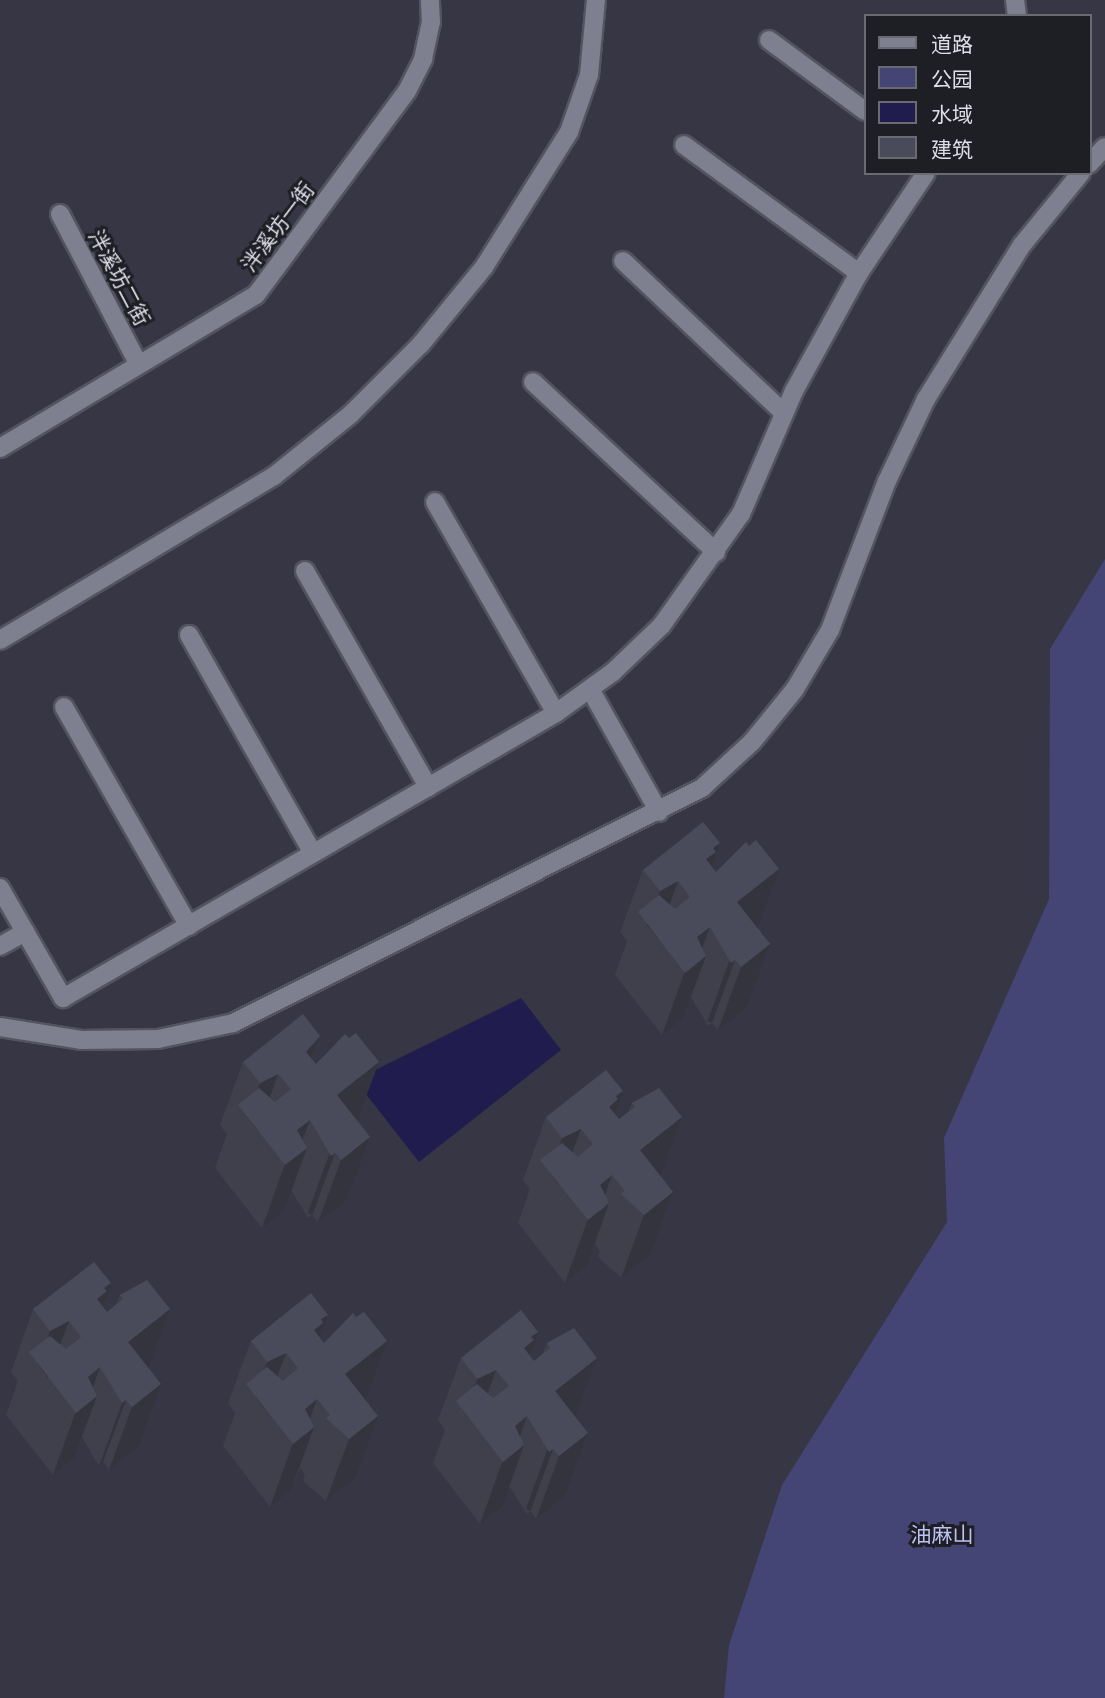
<!DOCTYPE html>
<html>
<head>
<meta charset="utf-8">
<style>
  body { margin:0 }
  #map { position:relative; width:1105px; height:1698px; overflow:hidden; background:#363644; font-family:"PT Sans Narrow","Noto Sans SC",sans-serif }
  div>[style] { position:absolute }
  .green>* { inset:0; background:#444475 }
  .water>* { inset:0; background:#201c4d }
  .roads { filter:drop-shadow(2px 0 #53545f) drop-shadow(-2px 0 #53545f) drop-shadow(0 2px #53545f) drop-shadow(0 -2px #53545f) }
  .minor>* { height:18px; margin:-9px; padding:0 9px; transform-origin:9px; border-radius:9px; background:#7e7f8f }
  .wall>* { inset:0; background:#40404d }
  .shaded-wall>* { inset:0; background:#34343f; transform-origin:0 0 }
  .building>* { inset:0; background:#4a4b5a }
  span { translate:-50% -50%; white-space:nowrap; text-align:center; line-height:1.15; -webkit-text-stroke:6px #1e1e25; paint-order:stroke }
  .street-label { font-size:21px; color:#dddee6 }
  .park-label { font-size:21px; color:#bfc1f4 }
  .legend { position:absolute; left:864px; top:14px; width:228px; height:161px; box-sizing:border-box; background:#1e1e25; border:2px solid #6a6b72; margin:0; padding:9px 12px; list-style:none; font-size:21px; color:#dddee6 }
  .legend li { display:flex; align-items:center; gap:14px; height:35px }
  .legend b { width:35px; border:2px solid #6a6b72 }
</style>
</head>
<body>
<div id="map">
  <div class="green">
    <div style="clip-path:polygon(1105px 559px,1105px 1698px,724px 1698px,729px 1645px,782px 1485px,947px 1222px,944px 1138px,1049px 899px,1050px 649px)"></div>
  </div>
  <div class="water">
    <div style="clip-path:polygon(521px 998px,561px 1050px,419px 1162px,355px 1080px)"></div>
  </div>
  <div class="roads">
    <div class="minor">
      <div style="left:1015px;top:0;width:16px;rotate:83deg"></div>
      <div style="left:769px;top:40px;width:119px;rotate:36.5deg"></div>
      <div style="left:684px;top:145px;width:217px;rotate:36.2deg"></div>
      <div style="left:1089px;top:164px;width:23px;rotate:-47deg"></div>
      <div style="left:60px;top:214px;width:168px;rotate:62.4deg"></div>
      <div style="left:623px;top:261px;width:221px;rotate:43.4deg"></div>
      <div style="left:533px;top:382px;width:250px;rotate:42.9deg"></div>
      <div style="left:0;top:448px;width:298px;rotate:-30.9deg"></div>
      <div style="left:256px;top:295px;width:254px;rotate:-53.5deg"></div>
      <div style="left:407px;top:91px;width:36px;rotate:-63deg"></div>
      <div style="left:423px;top:59px;width:38px;rotate:-78deg"></div>
      <div style="left:431px;top:22px;width:22px;rotate:-93deg"></div>
      <div style="left:435px;top:502px;width:243px;rotate:60.2deg"></div>
      <div style="left:305px;top:571px;width:249px;rotate:60.3deg"></div>
      <div style="left:189px;top:635px;width:251px;rotate:60.4deg"></div>
      <div style="left:0;top:640px;width:319px;rotate:-30.9deg"></div>
      <div style="left:274px;top:476px;width:99px;rotate:-38.8deg"></div>
      <div style="left:351px;top:414px;width:99px;rotate:-45deg"></div>
      <div style="left:421px;top:344px;width:99px;rotate:-50.7deg"></div>
      <div style="left:484px;top:267px;width:160px;rotate:-57.8deg"></div>
      <div style="left:569px;top:132px;width:60px;rotate:-70.7deg"></div>
      <div style="left:589px;top:75px;width:75px;rotate:-84.7deg"></div>
      <div style="left:590px;top:689px;width:141px;rotate:60.7deg"></div>
      <div style="left:64px;top:707px;width:252px;rotate:60.3deg"></div>
      <div style="left:0;top:888px;width:127px;rotate:60.2deg"></div>
      <div style="left:63px;top:998px;width:569px;rotate:-30.03deg"></div>
      <div style="left:556px;top:713px;width:70px;rotate:-35.7deg"></div>
      <div style="left:613px;top:672px;width:68px;rotate:-43.8deg"></div>
      <div style="left:662px;top:625px;width:136px;rotate:-54.6deg"></div>
      <div style="left:741px;top:514px;width:134px;rotate:-66.7deg"></div>
      <div style="left:794px;top:391px;width:135px;rotate:-61.2deg"></div>
      <div style="left:859px;top:273px;width:120px;rotate:-56.2deg"></div>
      <div style="left:0;top:946px;width:29px;rotate:-29deg"></div>
      <div style="left:0;top:1027px;width:82px;rotate:9.1deg"></div>
      <div style="left:81px;top:1040px;width:77px;rotate:-0.7deg"></div>
      <div style="left:158px;top:1039px;width:77px;rotate:-12deg"></div>
      <div style="left:233px;top:1023px;width:525px;rotate:-26.61deg"></div>
      <div style="left:702px;top:788px;width:68px;rotate:-42.6deg"></div>
      <div style="left:752px;top:742px;width:68px;rotate:-50.9deg"></div>
      <div style="left:795px;top:689px;width:69px;rotate:-59.3deg"></div>
      <div style="left:830px;top:630px;width:160px;rotate:-69.1deg"></div>
      <div style="left:887px;top:481px;width:91px;rotate:-64.6deg"></div>
      <div style="left:926px;top:399px;width:181px;rotate:-58.1deg"></div>
      <div style="left:1022px;top:245px;width:93px;rotate:-50.7deg"></div>
    </div>
  </div>
  <div class="wall">
    <div style="clip-path:polygon(720px 843px,711px 866px,770px 944px,747px 1007px,718px 1030px,712px 1023px,708px 1026px,691px 997px,683px 1018px,662px 1035px,615px 975px,627px 941px,620px 932px,643px 870px)"></div>
    <div style="clip-path:polygon(320px 1036px,312px 1059px,370px 1137px,347px 1200px,318px 1222px,312px 1215px,308px 1218px,291px 1190px,284px 1211px,262px 1228px,215px 1168px,227px 1134px,220px 1125px,243px 1062px)"></div>
    <div style="clip-path:polygon(632px 1103px,682px 1117px,660px 1176px,673px 1192px,650px 1255px,621px 1278px,598px 1257px,600px 1251px,595px 1244px,587px 1266px,565px 1283px,518px 1223px,530px 1189px,523px 1180px,546px 1117px,614px 1114px,619px 1119px,628px 1112px)"></div>
    <div style="clip-path:polygon(120px 1295px,170px 1309px,148px 1368px,138px 1447px,109px 1470px,103px 1462px,99px 1466px,82px 1437px,74px 1458px,53px 1475px,6px 1415px,18px 1381px,11px 1372px,33px 1309px,102px 1306px,107px 1312px,116px 1304px)"></div>
    <div style="clip-path:polygon(328px 1315px,319px 1338px,365px 1400px,355px 1478px,326px 1501px,303px 1481px,305px 1475px,300px 1468px,291px 1490px,270px 1507px,223px 1446px,235px 1413px,228px 1403px,251px 1341px)"></div>
    <div style="clip-path:polygon(538px 1332px,529px 1355px,534px 1361px,543px 1353px,547px 1343px,597px 1358px,575px 1417px,588px 1433px,565px 1495px,536px 1519px,531px 1511px,527px 1514px,509px 1486px,502px 1507px,480px 1524px,433px 1463px,445px 1430px,438px 1420px,461px 1358px)"></div>
  </div>
  <div class="shaded-wall">
    <div style="clip-path:polygon(720px 843px,697px 906px,706px 859px,713px 848px)"></div>
    <div style="clip-path:polygon(779px 869px,756px 932px,737px 902px)"></div>
    <div style="clip-path:polygon(678px 881px,658px 938px,647px 925px,660px 891px)"></div>
    <div style="clip-path:polygon(710px 927px,696px 964px,706px 956px,683px 1018px,662px 1035px,697px 937px)"></div>
    <div style="clip-path:polygon(770px 944px,747px 1007px,718px 1030px,741px 967px)"></div>
    <div style="left:735px;top:960px;width:67px;height:5px;rotate:110deg"></div>
    <div style="clip-path:polygon(320px 1036px,297px 1098px,306px 1052px)"></div>
    <div style="clip-path:polygon(379px 1062px,356px 1124px,337px 1095px)"></div>
    <div style="clip-path:polygon(278px 1074px,258px 1131px,247px 1117px,260px 1083px)"></div>
    <div style="clip-path:polygon(623px 1091px,600px 1153px,609px 1107px,616px 1096px)"></div>
    <div style="clip-path:polygon(682px 1117px,659px 1179px,640px 1150px)"></div>
    <div style="clip-path:polygon(310px 1120px,296px 1157px,307px 1148px,284px 1211px,262px 1228px,297px 1130px)"></div>
    <div style="clip-path:polygon(581px 1129px,560px 1186px,550px 1172px,562px 1138px)"></div>
    <div style="clip-path:polygon(370px 1137px,347px 1200px,318px 1222px,341px 1160px)"></div>
    <div style="left:335px;top:1153px;width:66px;height:5px;rotate:110deg"></div>
    <div style="clip-path:polygon(612px 1175px,599px 1212px,609px 1203px,587px 1266px,565px 1283px,600px 1185px)"></div>
    <div style="clip-path:polygon(673px 1192px,650px 1255px,621px 1278px,644px 1215px)"></div>
    <div style="clip-path:polygon(111px 1283px,88px 1345px,97px 1299px,104px 1288px)"></div>
    <div style="clip-path:polygon(170px 1309px,147px 1371px,128px 1342px)"></div>
    <div style="clip-path:polygon(328px 1315px,305px 1377px,314px 1330px,321px 1319px)"></div>
    <div style="clip-path:polygon(69px 1321px,48px 1378px,38px 1364px,50px 1331px)"></div>
    <div style="clip-path:polygon(538px 1332px,515px 1394px,524px 1348px,531px 1337px)"></div>
    <div style="clip-path:polygon(387px 1341px,364px 1403px,345px 1374px)"></div>
    <div style="clip-path:polygon(286px 1353px,265px 1409px,255px 1396px,267px 1362px)"></div>
    <div style="clip-path:polygon(597px 1358px,574px 1420px,555px 1391px)"></div>
    <div style="clip-path:polygon(100px 1367px,87px 1404px,97px 1396px,74px 1458px,53px 1475px,88px 1377px)"></div>
    <div style="clip-path:polygon(496px 1370px,476px 1426px,465px 1413px,477px 1379px)"></div>
    <div style="clip-path:polygon(161px 1384px,138px 1447px,109px 1470px,132px 1407px)"></div>
    <div style="clip-path:polygon(317px 1399px,304px 1436px,314px 1427px,291px 1490px,270px 1507px,305px 1409px)"></div>
    <div style="clip-path:polygon(126px 1400px,103px 1462px,99px 1466px,122px 1403px)"></div>
    <div style="clip-path:polygon(378px 1416px,355px 1478px,326px 1501px,349px 1439px)"></div>
    <div style="clip-path:polygon(527px 1416px,514px 1453px,524px 1445px,502px 1507px,480px 1524px,515px 1426px)"></div>
    <div style="clip-path:polygon(588px 1433px,565px 1495px,536px 1519px,559px 1456px)"></div>
    <div style="left:553px;top:1449px;width:66px;height:5px;rotate:110deg"></div>
  </div>
  <div class="building">
    <div style="clip-path:polygon(703px 822px,720px 843px,713px 848px,716px 852px,706px 859px,716px 872px,746px 842px,749px 846px,756px 840px,779px 869px,737px 902px,770px 944px,741px 967px,735px 960px,731px 963px,710px 927px,697px 937px,706px 956px,685px 973px,638px 912px,659px 895px,675px 909px,690px 897px,678px 881px,660px 891px,643px 870px)"></div>
    <div style="clip-path:polygon(303px 1014px,320px 1036px,306px 1052px,316px 1064px,345px 1034px,349px 1038px,356px 1033px,379px 1062px,337px 1095px,370px 1137px,341px 1160px,335px 1153px,331px 1156px,310px 1120px,297px 1130px,307px 1148px,285px 1165px,238px 1105px,259px 1088px,275px 1102px,291px 1089px,278px 1074px,260px 1083px,243px 1062px)"></div>
    <div style="clip-path:polygon(606px 1070px,623px 1091px,616px 1096px,618px 1099px,609px 1107px,619px 1119px,635px 1107px,632px 1103px,659px 1088px,682px 1117px,640px 1150px,673px 1192px,644px 1215px,621px 1194px,625px 1191px,612px 1175px,600px 1185px,609px 1203px,588px 1220px,540px 1160px,562px 1143px,578px 1157px,593px 1144px,581px 1129px,562px 1138px,546px 1117px)"></div>
    <div style="clip-path:polygon(94px 1262px,111px 1283px,104px 1288px,107px 1291px,97px 1299px,107px 1312px,123px 1299px,120px 1295px,147px 1280px,170px 1309px,128px 1342px,161px 1384px,132px 1407px,126px 1400px,122px 1403px,100px 1367px,88px 1377px,97px 1396px,76px 1413px,29px 1352px,50px 1336px,66px 1349px,81px 1337px,69px 1321px,50px 1331px,33px 1309px)"></div>
    <div style="clip-path:polygon(311px 1293px,328px 1315px,321px 1319px,323px 1323px,314px 1330px,324px 1343px,353px 1313px,356px 1317px,364px 1312px,387px 1341px,345px 1374px,378px 1416px,349px 1439px,326px 1418px,330px 1415px,317px 1399px,305px 1409px,314px 1427px,293px 1444px,246px 1384px,267px 1367px,283px 1381px,298px 1368px,286px 1353px,267px 1362px,251px 1341px)"></div>
    <div style="clip-path:polygon(521px 1310px,538px 1332px,531px 1337px,534px 1340px,524px 1348px,534px 1361px,550px 1348px,547px 1343px,574px 1328px,597px 1358px,555px 1391px,588px 1433px,559px 1456px,553px 1449px,549px 1452px,527px 1416px,515px 1426px,524px 1445px,503px 1462px,456px 1401px,477px 1384px,493px 1398px,509px 1386px,496px 1370px,477px 1379px,461px 1358px)"></div>
  </div>
  <div class="street-label">
    <span style="left:278px;top:227px;rotate:-53deg">泮溪坊一街</span>
    <span style="left:119px;top:278px;rotate:62deg">泮溪坊二街</span>
  </div>
  <div class="park-label">
    <span style="left:942px;top:1535px">油麻山</span>
  </div>
  <ul class="legend">
  <li><b style="height:9px;background:#7e7f8f"></b>道路</li>
  <li><b style="height:19px;background:#444475"></b>公园</li>
  <li><b style="height:19px;background:#201c4d"></b>水域</li>
  <li><b style="height:19px;background:#4a4b5a"></b>建筑</li>
  </ul>
</div>
</body>
</html>
